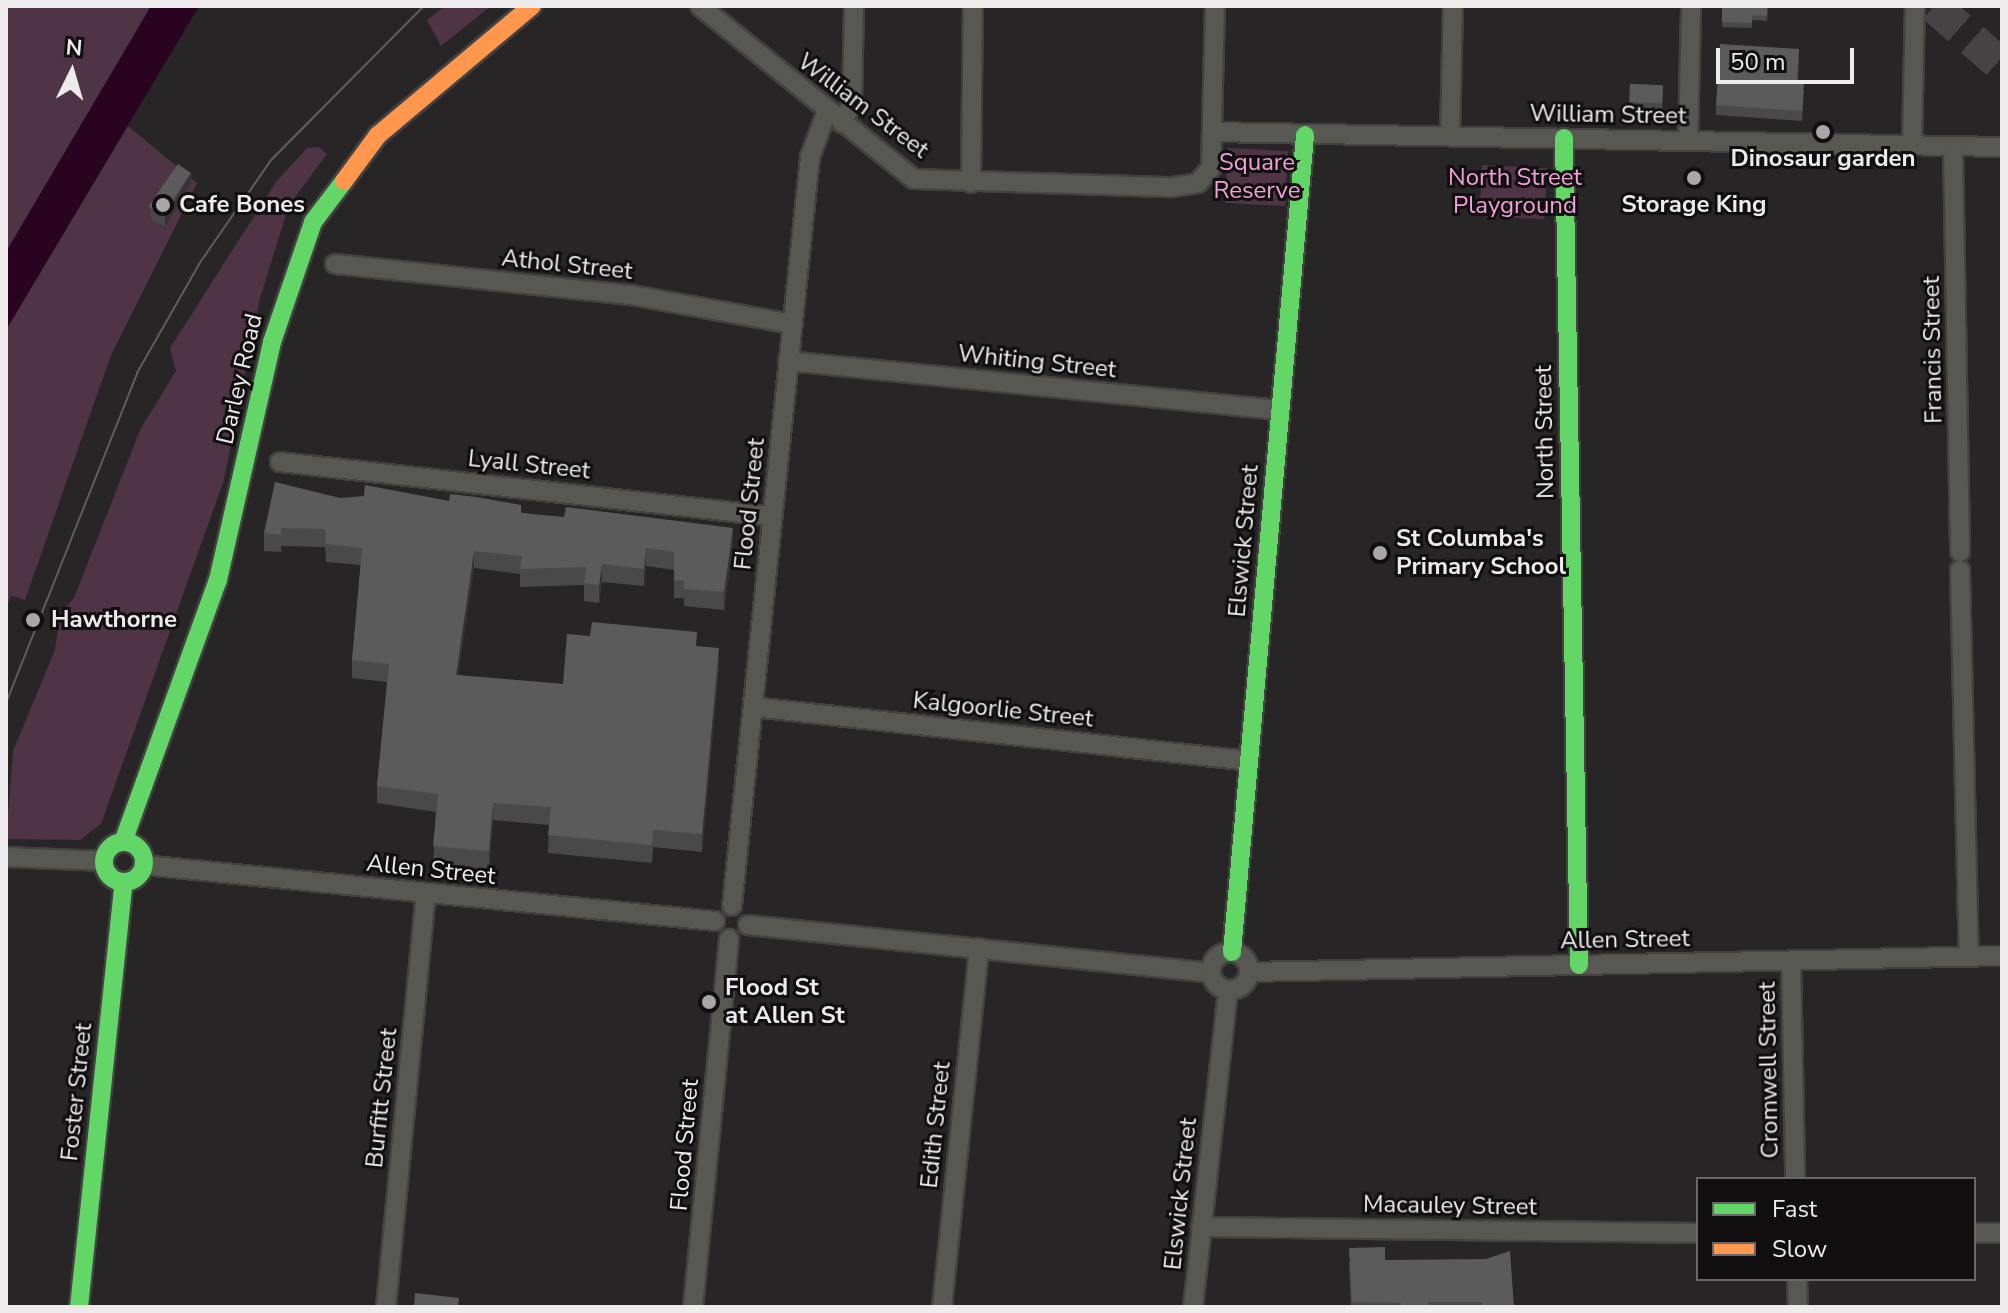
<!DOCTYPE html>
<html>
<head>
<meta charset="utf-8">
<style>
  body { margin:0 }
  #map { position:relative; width:2008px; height:1313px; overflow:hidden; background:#272526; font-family:"Nunito Sans",sans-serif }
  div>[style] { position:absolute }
  .green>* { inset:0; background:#4f3445; transform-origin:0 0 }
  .water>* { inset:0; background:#29031f }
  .highway-tunnel>* { height:34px; margin-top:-17px; transform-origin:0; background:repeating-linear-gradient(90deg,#454344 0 34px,transparent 0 51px) }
  .roads { filter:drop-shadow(2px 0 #434142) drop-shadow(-2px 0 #434142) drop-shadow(0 2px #434142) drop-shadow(0 -2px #434142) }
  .street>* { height:18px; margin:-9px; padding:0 9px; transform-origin:9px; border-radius:9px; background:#575852 }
  .street>.ring { margin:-9px; padding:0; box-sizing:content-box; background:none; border:18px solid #575852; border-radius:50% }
  .fast>* { height:18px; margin:-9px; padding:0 9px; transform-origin:9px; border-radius:9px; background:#63d668 }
  .fast>.ring { margin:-9px; padding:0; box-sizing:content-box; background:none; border:18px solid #63d668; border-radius:50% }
  .slow>* { height:18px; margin:-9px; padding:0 9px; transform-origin:9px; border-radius:9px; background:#ff974d }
  .tram>* { height:2px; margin:-1px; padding:0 1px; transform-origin:1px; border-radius:1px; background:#5e5f5c }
  .wall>* { inset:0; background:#4a494a; transform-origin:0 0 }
  .shaded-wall>* { inset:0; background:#353334 }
  .building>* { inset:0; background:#5c5b5c; transform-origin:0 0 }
  .dots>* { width:22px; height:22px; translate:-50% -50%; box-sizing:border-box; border:4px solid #100e0f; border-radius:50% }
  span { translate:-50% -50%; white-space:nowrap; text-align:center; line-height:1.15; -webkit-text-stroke:6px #100e0f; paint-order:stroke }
  .street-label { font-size:24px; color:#eeebed }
  .poi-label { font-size:24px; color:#eeebed; font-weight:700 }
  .left { translate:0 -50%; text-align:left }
  .park-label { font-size:24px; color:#f0a0d6 }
  .frame { position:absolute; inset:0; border:8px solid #eeebed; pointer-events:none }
  .legend { position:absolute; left:1696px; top:1177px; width:280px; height:104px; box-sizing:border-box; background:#100e0f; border:2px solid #696668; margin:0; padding:10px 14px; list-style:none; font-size:24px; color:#eeebed }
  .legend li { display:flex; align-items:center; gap:16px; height:40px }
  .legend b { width:40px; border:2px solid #696668 }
  .north { position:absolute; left:32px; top:32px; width:80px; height:80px; -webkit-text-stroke:6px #100e0f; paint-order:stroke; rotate:5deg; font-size:22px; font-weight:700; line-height:32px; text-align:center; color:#eeebed }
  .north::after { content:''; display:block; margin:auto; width:28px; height:36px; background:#eeebed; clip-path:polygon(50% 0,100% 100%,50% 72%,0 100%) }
  .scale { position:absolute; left:1716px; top:48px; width:138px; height:36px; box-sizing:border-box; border:4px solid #eeebed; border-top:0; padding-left:10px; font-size:24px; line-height:28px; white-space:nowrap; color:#eeebed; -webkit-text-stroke:6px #100e0f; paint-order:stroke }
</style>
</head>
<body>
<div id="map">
  <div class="green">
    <div style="clip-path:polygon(6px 6px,151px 6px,6px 252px)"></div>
    <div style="clip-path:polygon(445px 6px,491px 6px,441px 46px,427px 20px)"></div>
    <div style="clip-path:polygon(128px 126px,197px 183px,111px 355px,25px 600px,11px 596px,6px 608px,6px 330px)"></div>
    <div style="clip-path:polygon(319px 147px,327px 154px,289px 205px,260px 298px,224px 480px,101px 824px,80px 840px,6px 839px,13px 751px,55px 650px,60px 614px,74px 598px,140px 430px,176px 371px,170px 348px,276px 182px,307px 148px)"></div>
    <div style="left:1228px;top:148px;width:60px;height:55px;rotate:3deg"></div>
    <div style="left:1482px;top:165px;width:65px;height:51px;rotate:3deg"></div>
  </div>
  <div class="water">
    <div style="clip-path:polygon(151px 6px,199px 6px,6px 330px,6px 252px)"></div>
  </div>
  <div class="highway-tunnel">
    <div style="left:1934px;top:6px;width:91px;rotate:41.4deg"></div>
  </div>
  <div class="roads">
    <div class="street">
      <div style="left:700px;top:6px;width:275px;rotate:39deg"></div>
      <div style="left:914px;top:179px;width:259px;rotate:1.8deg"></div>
      <div style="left:1173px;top:187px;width:25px;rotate:-9deg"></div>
      <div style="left:1198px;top:183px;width:20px;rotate:-49deg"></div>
      <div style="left:1211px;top:168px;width:162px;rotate:-88.6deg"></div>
      <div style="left:842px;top:123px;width:22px;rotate:-63deg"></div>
      <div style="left:852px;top:103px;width:97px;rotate:-88.8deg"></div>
      <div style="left:1213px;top:132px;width:789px;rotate:1.09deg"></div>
      <div style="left:1450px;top:136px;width:130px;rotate:-88.7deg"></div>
      <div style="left:1688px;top:141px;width:135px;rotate:-88.7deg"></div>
      <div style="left:1912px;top:145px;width:139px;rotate:-88.8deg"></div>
      <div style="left:1953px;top:146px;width:406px;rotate:89deg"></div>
      <div style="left:971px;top:183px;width:177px;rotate:-89.4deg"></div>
      <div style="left:335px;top:264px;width:298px;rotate:6deg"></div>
      <div style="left:631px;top:295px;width:164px;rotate:10.2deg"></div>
      <div style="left:788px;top:361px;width:494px;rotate:5.7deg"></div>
      <div style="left:280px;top:462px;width:495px;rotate:6.3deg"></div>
      <div style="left:1960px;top:570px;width:387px;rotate:88.7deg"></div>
      <div style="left:753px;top:707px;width:497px;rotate:6.2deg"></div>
      <div style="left:6px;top:857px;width:98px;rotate:2.3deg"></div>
      <div style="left:143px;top:865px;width:575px;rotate:5.59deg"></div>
      <div style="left:732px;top:906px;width:753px;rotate:-84.05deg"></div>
      <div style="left:810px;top:157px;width:49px;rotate:-69.7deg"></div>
      <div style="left:748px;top:925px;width:465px;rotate:5.9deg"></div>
      <div class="ring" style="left:1211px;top:952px;width:20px;height:20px"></div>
      <div style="left:1791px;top:961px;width:218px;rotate:88.9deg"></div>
      <div style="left:1249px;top:972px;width:753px;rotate:-1.22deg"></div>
      <div style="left:1201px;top:1227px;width:497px;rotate:0.7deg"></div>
      <div style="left:1974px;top:1233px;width:28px"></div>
      <div style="left:1797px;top:1279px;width:28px;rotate:88deg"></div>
      <div style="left:386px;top:1307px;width:416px;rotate:-84.5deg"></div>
      <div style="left:693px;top:1307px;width:370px;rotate:-84.4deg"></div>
      <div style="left:942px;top:1307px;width:361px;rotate:-84.1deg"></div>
      <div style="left:1193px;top:1307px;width:318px;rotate:-83.7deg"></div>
    </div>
    <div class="fast">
      <div style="left:1564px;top:138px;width:827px;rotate:88.96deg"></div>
      <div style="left:123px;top:842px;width:279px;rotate:-70.1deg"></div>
      <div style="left:218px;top:580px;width:244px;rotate:-77.2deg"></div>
      <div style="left:272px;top:342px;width:127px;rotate:-71.1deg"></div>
      <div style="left:313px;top:222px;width:51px;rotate:-52.9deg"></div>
      <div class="ring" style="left:104px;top:842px;width:22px;height:22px"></div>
      <div style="left:1232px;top:952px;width:820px;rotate:-84.89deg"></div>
      <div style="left:79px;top:1307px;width:427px;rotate:-84deg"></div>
    </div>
    <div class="slow">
      <div style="left:344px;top:181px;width:57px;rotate:-53.5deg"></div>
      <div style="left:378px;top:135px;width:201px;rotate:-40deg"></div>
    </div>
  </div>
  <div class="tram">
    <div style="left:6px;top:703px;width:355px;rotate:-68.3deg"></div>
    <div style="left:137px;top:373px;width:129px;rotate:-60.3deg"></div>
    <div style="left:201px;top:261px;width:124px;rotate:-55.2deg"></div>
    <div style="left:272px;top:159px;width:216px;rotate:-45.2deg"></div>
  </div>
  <div class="wall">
    <div style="clip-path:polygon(1722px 6px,1768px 6px,1767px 21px,1752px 20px,1752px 28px,1722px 27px)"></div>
    <div style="clip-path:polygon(1799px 59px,1798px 80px,1804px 91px,1802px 121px,1716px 115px,1716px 105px)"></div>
    <div style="left:1630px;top:84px;width:33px;height:28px;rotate:2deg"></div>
    <div style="clip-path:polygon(191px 183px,165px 227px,151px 219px,151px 209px)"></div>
    <div style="clip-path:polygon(340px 498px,449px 501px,733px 546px,724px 610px,684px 606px,684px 598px,674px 598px,674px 570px,646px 566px,644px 586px,602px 582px,599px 603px,584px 601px,584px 585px,520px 587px,520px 574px,474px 568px,458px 675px,563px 684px,697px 646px,719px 666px,702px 852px,653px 847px,652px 863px,548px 853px,549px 825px,493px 820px,489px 869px,433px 864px,436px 812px,377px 803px,377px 786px,387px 682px,352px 678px,352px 660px,361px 565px,326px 562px,325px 547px,281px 546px,281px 552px,264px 551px,264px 533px)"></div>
    <div style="clip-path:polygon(1385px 1260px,1514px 1307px,1351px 1307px,1349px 1263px)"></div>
  </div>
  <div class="shaded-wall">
    <div style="clip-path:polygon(191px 173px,191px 183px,165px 227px,165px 217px)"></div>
    <div style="clip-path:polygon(733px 528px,733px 546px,724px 610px,724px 592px)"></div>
    <div style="clip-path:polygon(646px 548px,646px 566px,644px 586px,644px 569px)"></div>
    <div style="clip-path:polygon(474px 551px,474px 568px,456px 692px,456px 675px)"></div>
    <div style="clip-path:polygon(602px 564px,602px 582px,599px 603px,599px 585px)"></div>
    <div style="clip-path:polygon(719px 648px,719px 666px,702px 852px,702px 834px)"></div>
    <div style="clip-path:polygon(493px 803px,493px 820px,489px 869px,489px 851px)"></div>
  </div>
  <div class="building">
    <div style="clip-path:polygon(1722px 6px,1767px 6px,1767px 16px,1752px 15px,1752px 23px,1722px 22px)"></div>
    <div style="clip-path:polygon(1720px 44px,1799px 49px,1797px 80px,1804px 81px,1802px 111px,1716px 105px)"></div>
    <div style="left:1630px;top:84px;width:33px;height:18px;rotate:2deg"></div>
    <div style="left:178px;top:164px;width:16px;height:52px;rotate:35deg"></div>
    <div style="clip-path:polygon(275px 482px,340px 498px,364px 496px,365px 485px,449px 501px,450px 494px,476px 497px,521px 505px,521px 513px,564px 517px,566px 507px,733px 528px,724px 592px,684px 589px,684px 581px,674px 580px,674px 552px,646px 548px,644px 569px,602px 564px,599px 585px,584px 583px,586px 567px,520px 569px,522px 556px,474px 551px,456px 675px,563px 684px,567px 634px,590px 636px,592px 622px,697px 632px,696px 646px,719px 648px,702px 834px,653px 830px,652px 845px,548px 835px,551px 807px,493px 803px,489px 851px,433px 846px,438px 794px,377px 786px,389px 664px,352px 660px,362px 548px,326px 544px,325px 529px,281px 528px,281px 535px,264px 533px)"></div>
    <div style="clip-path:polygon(1385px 1247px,1385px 1260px,1486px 1259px,1510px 1251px,1514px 1307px,1482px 1307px,1482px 1302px,1428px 1302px,1428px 1307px,1401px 1307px,1401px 1303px,1352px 1302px,1349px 1248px)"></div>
    <div style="clip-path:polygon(415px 1293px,459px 1298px,458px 1307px,414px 1307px)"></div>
  </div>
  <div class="dots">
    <div style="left:1823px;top:132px;background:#a8a6a7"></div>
    <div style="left:1694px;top:178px;background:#a8a6a7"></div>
    <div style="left:163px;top:205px;background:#a8a6a7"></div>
    <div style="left:1380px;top:553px;background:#a8a6a7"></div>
    <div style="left:33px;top:620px;background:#a8a6a7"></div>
    <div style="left:709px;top:1002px;background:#a8a6a7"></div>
  </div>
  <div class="street-label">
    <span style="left:863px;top:106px;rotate:37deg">William Street</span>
    <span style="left:1608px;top:115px;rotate:1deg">William Street</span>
    <span style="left:567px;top:265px;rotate:6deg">Athol Street</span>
    <span style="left:1933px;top:350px;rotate:-91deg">Francis Street</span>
    <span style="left:1037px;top:362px;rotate:6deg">Whiting Street</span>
    <span style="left:240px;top:379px;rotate:-77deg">Darley Road</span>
    <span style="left:1545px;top:432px;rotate:-91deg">North Street</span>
    <span style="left:529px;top:465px;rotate:6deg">Lyall Street</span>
    <span style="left:750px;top:504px;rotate:-84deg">Flood Street</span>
    <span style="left:1244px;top:541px;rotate:-85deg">Elswick Street</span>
    <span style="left:1003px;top:710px;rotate:6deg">Kalgoorlie Street</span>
    <span style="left:431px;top:870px;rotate:6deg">Allen Street</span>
    <span style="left:1625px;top:940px;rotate:-1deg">Allen Street</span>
    <span style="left:1769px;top:1070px;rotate:-91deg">Cromwell Street</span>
    <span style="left:77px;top:1092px;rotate:-84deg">Foster Street</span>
    <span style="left:382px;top:1098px;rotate:-84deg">Burfitt Street</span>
    <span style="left:936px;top:1125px;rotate:-84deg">Edith Street</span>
    <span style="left:685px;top:1145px;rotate:-85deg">Flood Street</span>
    <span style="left:1181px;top:1194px;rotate:-84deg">Elswick Street</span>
    <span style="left:1450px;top:1206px;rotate:1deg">Macauley Street</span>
  </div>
  <div class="poi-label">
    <span style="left:1823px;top:159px">Dinosaur garden</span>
    <span class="left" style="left:179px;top:205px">Cafe Bones</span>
    <span style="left:1694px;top:205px">Storage King</span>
    <span class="left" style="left:1396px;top:553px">St Columba's<br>Primary School</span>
    <span class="left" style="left:51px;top:620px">Hawthorne</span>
    <span class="left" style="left:725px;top:1002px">Flood St<br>at Allen St</span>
  </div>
  <div class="park-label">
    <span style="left:1257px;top:177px">Square<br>Reserve</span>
    <span style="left:1515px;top:192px">North Street<br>Playground</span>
  </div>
  <div class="frame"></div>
  <ul class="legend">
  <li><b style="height:10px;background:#63d668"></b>Fast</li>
  <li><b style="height:10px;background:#ff974d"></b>Slow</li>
  </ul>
  <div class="north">N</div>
  <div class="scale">50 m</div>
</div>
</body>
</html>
